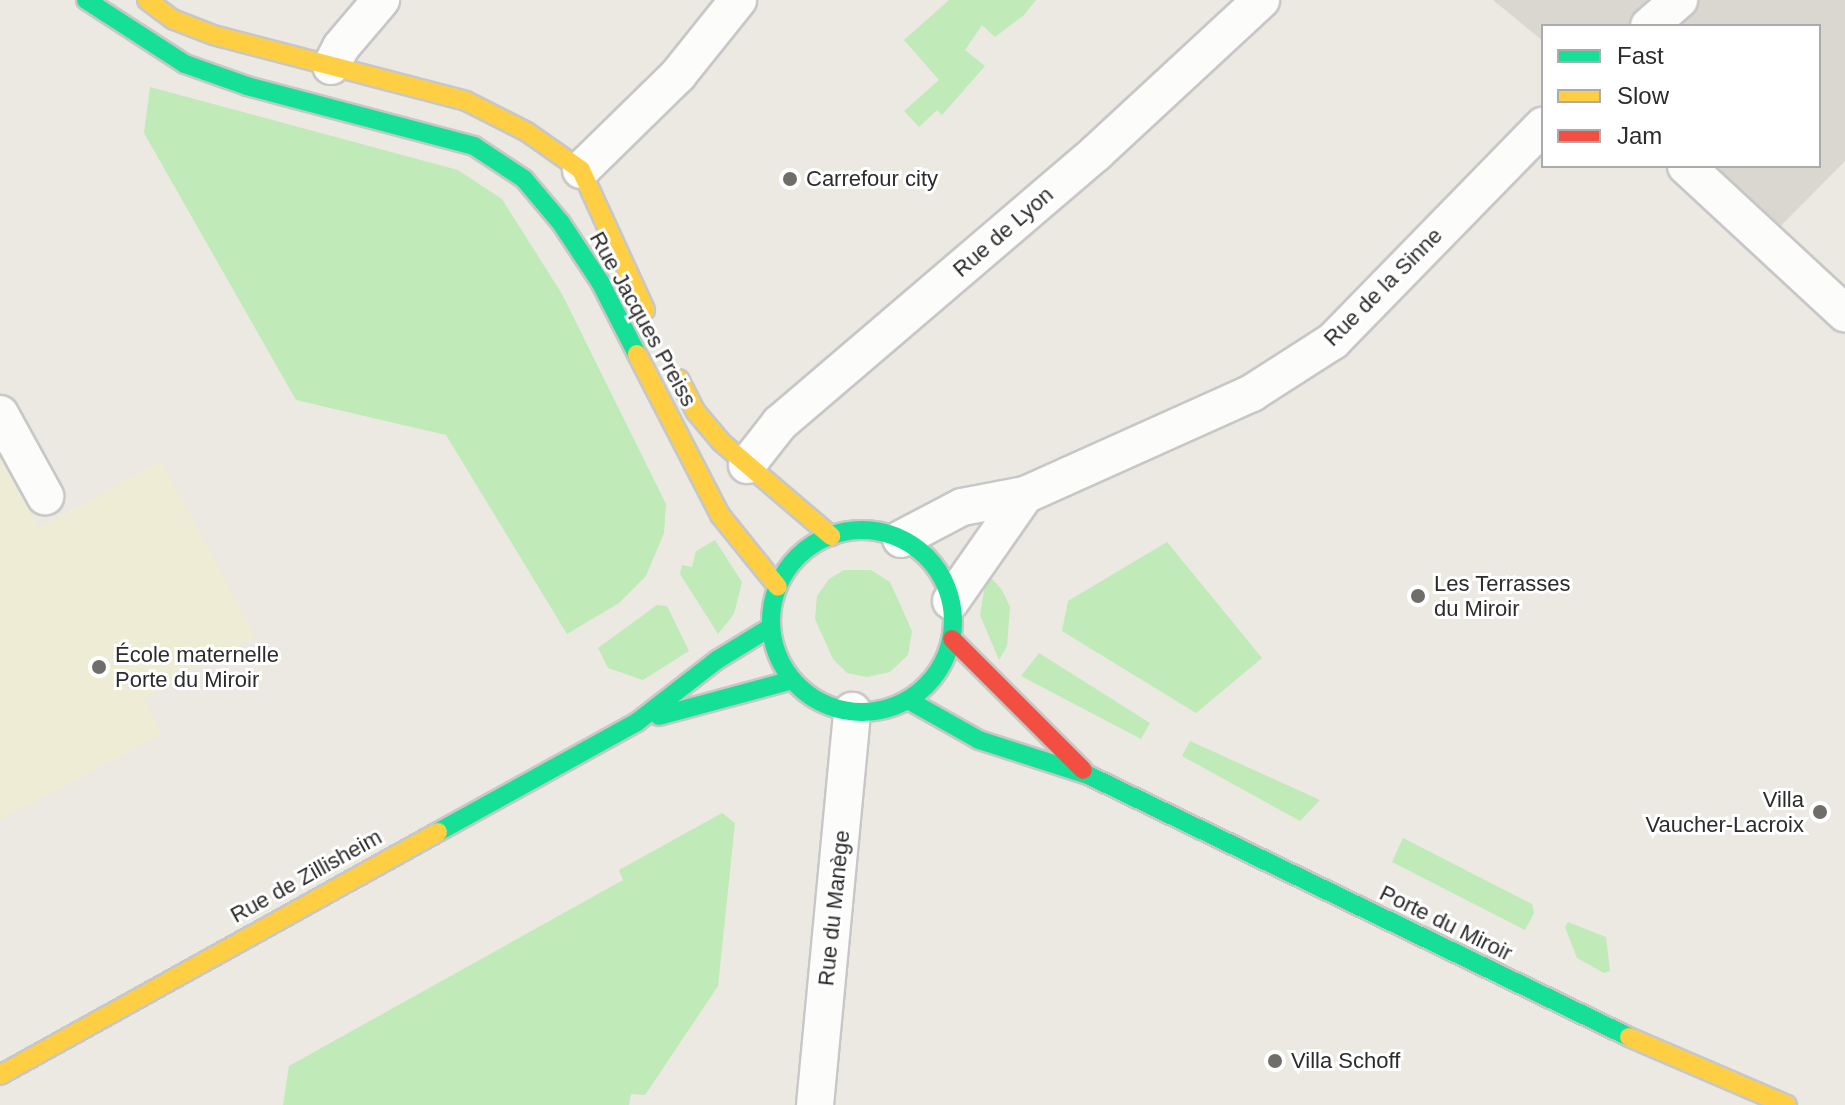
<!DOCTYPE html>
<html>
<head>
<meta charset="utf-8">
<style>
  body { margin:0 }
  #map { position:relative; width:1845px; height:1105px; overflow:hidden; background:#ebe9e1; font-family:Helvetica,sans-serif }
  div>[style] { position:absolute }
  .education>* { inset:0; background:#efecd5 }
  .green>* { inset:0; background:#c0eab7 }
  .plaza>* { inset:0; background:#d9d7d0 }
  .roads { filter:drop-shadow(2px 0 #c8c7c7) drop-shadow(-2px 0 #c8c7c7) drop-shadow(0 2px #c8c7c7) drop-shadow(0 -2px #c8c7c7) }
  .street>* { height:36px; margin:-18px; padding:0 18px; transform-origin:18px; border-radius:18px; background:#fcfcfa }
  .fast>* { height:18px; margin:-9px; padding:0 9px; transform-origin:9px; border-radius:9px; background:#16e098 }
  .fast>.ring { margin:-9px; padding:0; box-sizing:content-box; background:none; border:18px solid #16e098; border-radius:50% }
  .slow>* { height:18px; margin:-9px; padding:0 9px; transform-origin:9px; border-radius:9px; background:#ffcf43 }
  .jam>* { height:18px; margin:-9px; padding:0 9px; transform-origin:9px; border-radius:9px; background:#f24e42 }
  .dots>* { width:22px; height:22px; translate:-50% -50%; box-sizing:border-box; border:4px solid #fff; border-radius:50% }
  span { translate:-50% -50%; white-space:nowrap; text-align:center; line-height:1.15; -webkit-text-stroke:6px #fff; paint-order:stroke }
  .poi-label { font-size:22px; color:#2c2c2c }
  .left { translate:0 -50%; text-align:left }
  .right { translate:-100% -50%; text-align:right }
  .street-label { font-size:22px; color:#2c2c2c }
  .legend { position:absolute; left:1541px; top:24px; width:280px; height:144px; box-sizing:border-box; background:#fff; border:2px solid #ababab; margin:0; padding:10px 14px; list-style:none; font-size:24px; color:#2c2c2c }
  .legend li { display:flex; align-items:center; gap:16px; height:40px }
  .legend b { width:40px; border:2px solid #ababab }
</style>
</head>
<body>
<div id="map">
  <div class="education">
    <div style="clip-path:polygon(0 459px,39px 528px,161px 461px,255px 636px,143px 698px,162px 734px,0 820px)"></div>
  </div>
  <div class="green">
    <div style="clip-path:polygon(949px 0,1036px 0,1024px 15px,995px 37px,982px 25px,965px 50px,985px 66px,942px 115px,937px 110px,919px 127px,904px 111px,939px 80px,904px 40px)"></div>
    <div style="clip-path:polygon(150px 87px,458px 170px,502px 199px,562px 294px,666px 504px,664px 533px,646px 576px,619px 603px,567px 634px,446px 435px,296px 400px,144px 133px)"></div>
    <div style="clip-path:polygon(715px 540px,742px 582px,734px 614px,718px 634px,680px 574px,682px 565px,692px 567px,696px 551px)"></div>
    <div style="clip-path:polygon(1167px 542px,1262px 658px,1196px 713px,1062px 631px,1068px 601px)"></div>
    <div style="clip-path:polygon(844px 570px,871px 570px,890px 582px,912px 631px,908px 655px,890px 672px,867px 677px,847px 673px,833px 659px,815px 619px,817px 596px,829px 579px)"></div>
    <div style="clip-path:polygon(987px 573px,1002px 590px,1010px 607px,1007px 646px,999px 660px,980px 615px)"></div>
    <div style="clip-path:polygon(657px 605px,667px 606px,689px 651px,643px 680px,608px 668px,598px 648px)"></div>
    <div style="clip-path:polygon(1039px 653px,1150px 723px,1141px 739px,1021px 676px)"></div>
    <div style="clip-path:polygon(1190px 741px,1320px 800px,1300px 821px,1182px 756px)"></div>
    <div style="clip-path:polygon(722px 813px,735px 823px,718px 986px,645px 1095px,631px 1094px,629px 1105px,283px 1105px,289px 1066px,623px 880px,619px 870px)"></div>
    <div style="clip-path:polygon(1403px 838px,1532px 904px,1534px 913px,1525px 930px,1392px 862px)"></div>
    <div style="clip-path:polygon(1568px 922px,1606px 937px,1610px 971px,1604px 973px,1577px 958px,1565px 927px)"></div>
  </div>
  <div class="plaza">
    <div style="clip-path:polygon(1493px 0,1845px 0,1845px 161px,1766px 241px,1686px 166px,1819px 166px,1819px 26px,1543px 26px,1543px 41px)"></div>
  </div>
  <div class="roads">
    <div class="street">
      <div style="left:1649px;top:26px;width:40px;rotate:-41deg"></div>
      <div style="left:331px;top:66px;width:21px;rotate:-62deg"></div>
      <div style="left:341px;top:47px;width:62px;rotate:-49.6deg"></div>
      <div style="left:1686px;top:166px;width:217px;rotate:42.8deg"></div>
      <div style="left:581px;top:170px;width:136px;rotate:-44.4deg"></div>
      <div style="left:678px;top:75px;width:96px;rotate:-51.3deg"></div>
      <div style="left:0;top:414px;width:94px;rotate:61.2deg"></div>
      <div style="left:747px;top:465px;width:53px;rotate:-51.8deg"></div>
      <div style="left:780px;top:423px;width:416px;rotate:-40.5deg"></div>
      <div style="left:1096px;top:153px;width:225px;rotate:-42.8deg"></div>
      <div style="left:901px;top:539px;width:69px;rotate:-27.7deg"></div>
      <div style="left:962px;top:507px;width:64px;rotate:-10.8deg"></div>
      <div style="left:1025px;top:495px;width:249px;rotate:-24.2deg"></div>
      <div style="left:1252px;top:393px;width:96px;rotate:-32.7deg"></div>
      <div style="left:1333px;top:341px;width:301px;rotate:-45.7deg"></div>
      <div style="left:951px;top:601px;width:129px;rotate:-55.1deg"></div>
      <div style="left:815px;top:1105px;width:396px;rotate:-84.6deg"></div>
    </div>
    <div class="fast">
      <div style="left:86px;top:0;width:118px;rotate:32.9deg"></div>
      <div style="left:185px;top:64px;width:66px;rotate:19.5deg"></div>
      <div style="left:247px;top:86px;width:235px;rotate:14.8deg"></div>
      <div style="left:474px;top:146px;width:60px;rotate:33.4deg"></div>
      <div style="left:524px;top:179px;width:57px;rotate:49.9deg"></div>
      <div style="left:561px;top:223px;width:71px;rotate:56.5deg"></div>
      <div style="left:600px;top:282px;width:81px;rotate:62.8deg"></div>
      <div class="ring" style="left:771px;top:530px;width:164px;height:164px"></div>
      <div style="left:908px;top:700px;width:81px;rotate:29.4deg"></div>
      <div style="left:979px;top:740px;width:114px;rotate:17.8deg"></div>
      <div style="left:1088px;top:775px;width:601px;rotate:25.84deg"></div>
      <div style="left:659px;top:716px;width:138px;rotate:-15.1deg"></div>
      <div style="left:438px;top:832px;width:227px;rotate:-28.9deg"></div>
      <div style="left:637px;top:722px;width:101px;rotate:-37.8deg"></div>
      <div style="left:717px;top:660px;width:63px;rotate:-31.4deg"></div>
    </div>
    <div class="slow">
      <div style="left:147px;top:0;width:31px;rotate:37deg"></div>
      <div style="left:172px;top:19px;width:44px;rotate:21.3deg"></div>
      <div style="left:213px;top:35px;width:261px;rotate:14.6deg"></div>
      <div style="left:466px;top:101px;width:68px;rotate:26.9deg"></div>
      <div style="left:527px;top:132px;width:66px;rotate:35.1deg"></div>
      <div style="left:581px;top:170px;width:154px;rotate:65.4deg"></div>
      <div style="left:637px;top:354px;width:181px;rotate:62.7deg"></div>
      <div style="left:720px;top:515px;width:92px;rotate:51.1deg"></div>
      <div style="left:679px;top:379px;width:37px;rotate:63deg"></div>
      <div style="left:696px;top:412px;width:39px;rotate:50deg"></div>
      <div style="left:721px;top:442px;width:145px;rotate:40.5deg"></div>
      <div style="left:1629px;top:1037px;width:172px;rotate:23.3deg"></div>
      <div style="left:0;top:1075px;width:501px;rotate:-29.02deg"></div>
    </div>
    <div class="jam">
      <div style="left:952px;top:639px;width:185px;rotate:45deg"></div>
    </div>
  </div>
  <div class="dots">
    <div style="left:790px;top:179px;background:#6f6e6b"></div>
    <div style="left:1418px;top:596px;background:#6f6e6b"></div>
    <div style="left:99px;top:667px;background:#6f6e6b"></div>
    <div style="left:1820px;top:812px;background:#6f6e6b"></div>
    <div style="left:1275px;top:1061px;background:#6f6e6b"></div>
  </div>
  <div class="poi-label">
    <span class="left" style="left:806px;top:179px">Carrefour city</span>
    <span class="left" style="left:1434px;top:596px">Les Terrasses<br>du Miroir</span>
    <span class="left" style="left:115px;top:667px">École maternelle<br>Porte du Miroir</span>
    <span class="right" style="left:1804px;top:812px">Villa<br>Vaucher-Lacroix</span>
    <span class="left" style="left:1291px;top:1061px">Villa Schoff</span>
  </div>
  <div class="street-label">
    <span style="left:1003px;top:232px;rotate:-41deg">Rue de Lyon</span>
    <span style="left:1383px;top:287px;rotate:-45deg">Rue de la Sinne</span>
    <span style="left:643px;top:319px;rotate:61deg">Rue Jacques Preiss</span>
    <span style="left:306px;top:876px;rotate:-29deg">Rue de Zillisheim</span>
    <span style="left:834px;top:908px;rotate:-84deg">Rue du Manège</span>
    <span style="left:1446px;top:923px;rotate:26deg">Porte du Miroir</span>
  </div>
  <ul class="legend">
  <li><b style="height:10px;background:#16e098"></b>Fast</li>
  <li><b style="height:10px;background:#ffcf43"></b>Slow</li>
  <li><b style="height:10px;background:#f24e42"></b>Jam</li>
  </ul>
</div>
</body>
</html>
